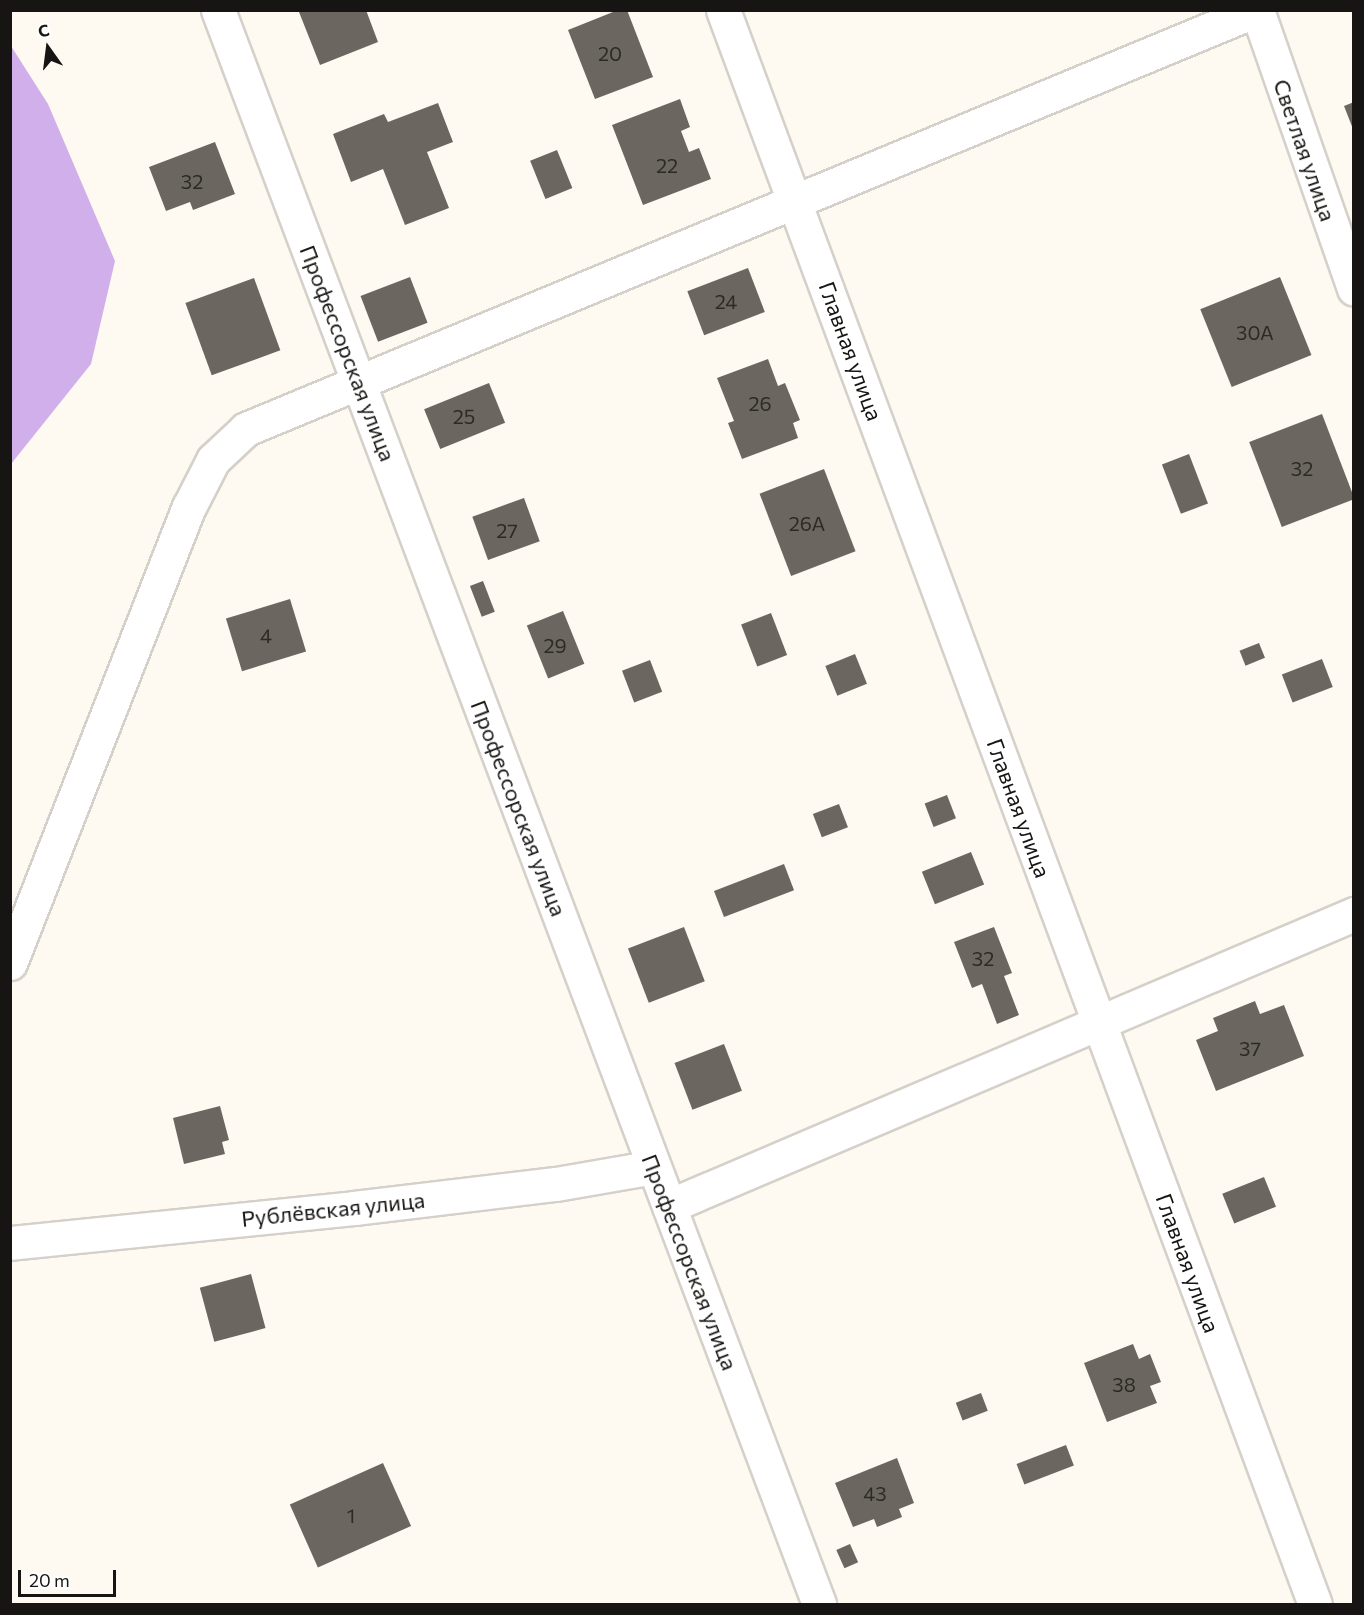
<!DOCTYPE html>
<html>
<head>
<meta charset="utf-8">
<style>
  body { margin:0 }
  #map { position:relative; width:1364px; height:1615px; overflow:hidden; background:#fef9f1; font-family:Commissioner,sans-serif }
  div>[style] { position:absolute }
  .forest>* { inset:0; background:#d0afeb }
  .building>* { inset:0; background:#6b6760; transform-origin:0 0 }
  .roads { filter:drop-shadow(2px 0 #d5d0c9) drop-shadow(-2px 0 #d5d0c9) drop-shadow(0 2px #d5d0c9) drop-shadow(0 -2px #d5d0c9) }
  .street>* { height:33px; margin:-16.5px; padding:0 16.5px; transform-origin:16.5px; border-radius:16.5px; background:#fff }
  span { translate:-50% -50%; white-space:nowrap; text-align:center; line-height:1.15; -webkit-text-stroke:5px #fff; paint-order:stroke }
  .number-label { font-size:20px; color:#2c2a26 }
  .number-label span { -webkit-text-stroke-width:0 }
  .street-label { font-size:22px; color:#171513 }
  .frame { position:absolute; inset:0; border:12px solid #171513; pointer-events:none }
  .north { position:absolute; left:18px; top:18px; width:60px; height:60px; -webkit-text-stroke:4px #fff; paint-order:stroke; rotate:346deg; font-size:16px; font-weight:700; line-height:24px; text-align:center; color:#171513 }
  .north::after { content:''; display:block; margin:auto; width:21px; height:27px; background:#171513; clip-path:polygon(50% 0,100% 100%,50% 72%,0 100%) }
  .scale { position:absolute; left:18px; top:1570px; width:98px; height:27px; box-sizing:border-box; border:3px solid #171513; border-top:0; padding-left:8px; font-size:18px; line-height:21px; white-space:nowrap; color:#171513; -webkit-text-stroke:4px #fff; paint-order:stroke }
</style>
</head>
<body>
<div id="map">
  <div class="forest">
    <div style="clip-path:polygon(11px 46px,48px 104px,115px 261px,91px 364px,11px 464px)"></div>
  </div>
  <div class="building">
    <div style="clip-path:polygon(366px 10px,378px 42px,320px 65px,299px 12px)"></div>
    <div style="clip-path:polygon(618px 10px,627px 10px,653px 77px,595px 99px,568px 30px)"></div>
    <div style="clip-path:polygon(680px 99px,690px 127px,681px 131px,689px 152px,699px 148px,711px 179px,643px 205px,612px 125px)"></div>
    <div style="clip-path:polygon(1354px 102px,1354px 129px,1353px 129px,1344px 106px)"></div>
    <div style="clip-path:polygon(438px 103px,453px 142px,427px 152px,449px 208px,405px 225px,383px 169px,351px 182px,333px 134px,384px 114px,388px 122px)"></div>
    <div style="clip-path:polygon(215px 142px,235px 194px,193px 210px,190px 202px,166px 211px,149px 167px)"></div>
    <div style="left:557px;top:150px;width:41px;height:29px;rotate:68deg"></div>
    <div style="left:748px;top:268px;width:47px;height:65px;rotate:69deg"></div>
    <div style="left:410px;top:277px;width:49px;height:53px;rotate:69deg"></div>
    <div style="left:1280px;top:277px;width:84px;height:86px;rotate:68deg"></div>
    <div style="left:254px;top:278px;width:77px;height:73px;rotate:70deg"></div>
    <div style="clip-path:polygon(768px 359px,778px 386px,785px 383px,800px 420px,793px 423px,798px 438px,742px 459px,728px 423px,734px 421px,717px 378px)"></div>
    <div style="left:489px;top:383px;width:43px;height:70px;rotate:68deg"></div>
    <div style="left:1322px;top:414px;width:91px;height:78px;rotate:69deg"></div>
    <div style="left:1189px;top:454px;width:53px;height:29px;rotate:69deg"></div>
    <div style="left:824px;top:469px;width:88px;height:69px;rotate:69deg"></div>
    <div style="left:524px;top:498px;width:46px;height:55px;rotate:70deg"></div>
    <div style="left:483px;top:581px;width:33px;height:14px;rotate:69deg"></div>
    <div style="left:290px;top:599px;width:55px;height:67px;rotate:73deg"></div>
    <div style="left:563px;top:611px;width:57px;height:39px;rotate:68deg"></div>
    <div style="left:771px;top:613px;width:45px;height:32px;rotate:69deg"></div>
    <div style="left:1259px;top:643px;width:16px;height:21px;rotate:68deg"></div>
    <div style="left:855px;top:654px;width:32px;height:32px;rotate:68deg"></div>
    <div style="left:1322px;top:659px;width:30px;height:43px;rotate:69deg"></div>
    <div style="left:650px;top:660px;width:34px;height:30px;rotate:69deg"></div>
    <div style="left:947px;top:795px;width:25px;height:24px;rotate:69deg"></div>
    <div style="left:839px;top:804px;width:25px;height:28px;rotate:69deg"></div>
    <div style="left:971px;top:852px;width:35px;height:53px;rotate:68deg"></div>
    <div style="left:784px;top:864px;width:28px;height:75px;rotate:69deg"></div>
    <div style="left:684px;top:927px;width:58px;height:60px;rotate:69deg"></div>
    <div style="clip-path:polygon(994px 927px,1012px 973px,1004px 976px,1019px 1015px,997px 1024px,982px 984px,972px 988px,954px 942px)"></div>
    <div style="clip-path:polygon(1255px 1001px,1260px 1014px,1284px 1005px,1304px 1056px,1216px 1091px,1196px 1040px,1218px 1031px,1213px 1018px)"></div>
    <div style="left:724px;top:1044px;width:50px;height:53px;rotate:69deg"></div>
    <div style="clip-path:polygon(220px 1106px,229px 1140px,222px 1142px,225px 1154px,184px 1164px,173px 1118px)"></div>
    <div style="left:1264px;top:1177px;width:32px;height:45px;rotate:68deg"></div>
    <div style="left:251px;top:1274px;width:56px;height:53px;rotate:75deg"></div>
    <div style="clip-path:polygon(1133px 1344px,1139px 1359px,1150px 1354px,1161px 1382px,1150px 1386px,1157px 1403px,1107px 1422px,1084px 1363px)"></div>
    <div style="left:981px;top:1393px;width:19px;height:27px;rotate:69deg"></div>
    <div style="left:1066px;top:1445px;width:22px;height:53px;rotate:69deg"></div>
    <div style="clip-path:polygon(897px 1458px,914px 1503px,899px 1509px,902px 1517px,877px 1527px,874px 1519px,853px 1527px,835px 1483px)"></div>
    <div style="left:383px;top:1463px;width:69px;height:102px;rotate:66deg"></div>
    <div style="left:850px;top:1544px;width:20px;height:15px;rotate:66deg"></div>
  </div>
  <div class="roads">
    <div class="street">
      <div style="left:218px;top:10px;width:1704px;rotate:69.34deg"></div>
      <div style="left:723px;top:10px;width:1700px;rotate:69.63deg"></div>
      <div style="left:1257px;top:10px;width:295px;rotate:70.8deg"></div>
      <div style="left:10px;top:963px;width:490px;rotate:-68.6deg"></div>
      <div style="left:189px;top:507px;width:53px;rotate:-62.9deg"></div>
      <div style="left:213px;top:460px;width:45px;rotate:-43.2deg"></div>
      <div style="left:246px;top:429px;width:1093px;rotate:-22.53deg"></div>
      <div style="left:669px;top:1206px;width:745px;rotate:-23.09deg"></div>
      <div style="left:10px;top:1243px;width:346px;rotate:-5.8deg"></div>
      <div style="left:354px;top:1208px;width:203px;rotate:-6.8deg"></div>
      <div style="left:556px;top:1184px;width:98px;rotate:-9.9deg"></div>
    </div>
  </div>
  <div class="number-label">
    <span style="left:610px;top:53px">20</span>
    <span style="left:667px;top:165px">22</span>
    <span style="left:192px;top:181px">32</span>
    <span style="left:726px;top:301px">24</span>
    <span style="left:1255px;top:332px">30А</span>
    <span style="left:760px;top:403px">26</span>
    <span style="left:464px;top:416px">25</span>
    <span style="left:1302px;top:468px">32</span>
    <span style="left:807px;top:523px">26А</span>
    <span style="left:507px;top:530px">27</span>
    <span style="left:266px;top:635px">4</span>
    <span style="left:555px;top:645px">29</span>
    <span style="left:983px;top:958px">32</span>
    <span style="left:1250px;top:1048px">37</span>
    <span style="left:1124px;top:1384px">38</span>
    <span style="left:875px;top:1493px">43</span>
    <span style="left:351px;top:1515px">1</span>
  </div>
  <div class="street-label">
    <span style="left:1305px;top:150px;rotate:71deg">Светлая улица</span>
    <span style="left:851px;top:351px;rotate:70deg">Главная улица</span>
    <span style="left:348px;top:353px;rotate:69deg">Профессорская улица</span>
    <span style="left:519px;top:808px;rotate:69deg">Профессорская улица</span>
    <span style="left:1019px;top:808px;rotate:70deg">Главная улица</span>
    <span style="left:333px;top:1209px;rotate:-6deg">Рублёвская улица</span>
    <span style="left:690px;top:1262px;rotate:69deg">Профессорская улица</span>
    <span style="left:1188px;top:1263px;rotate:70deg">Главная улица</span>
  </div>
  <div class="frame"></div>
  <div class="north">С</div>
  <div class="scale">20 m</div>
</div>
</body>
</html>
